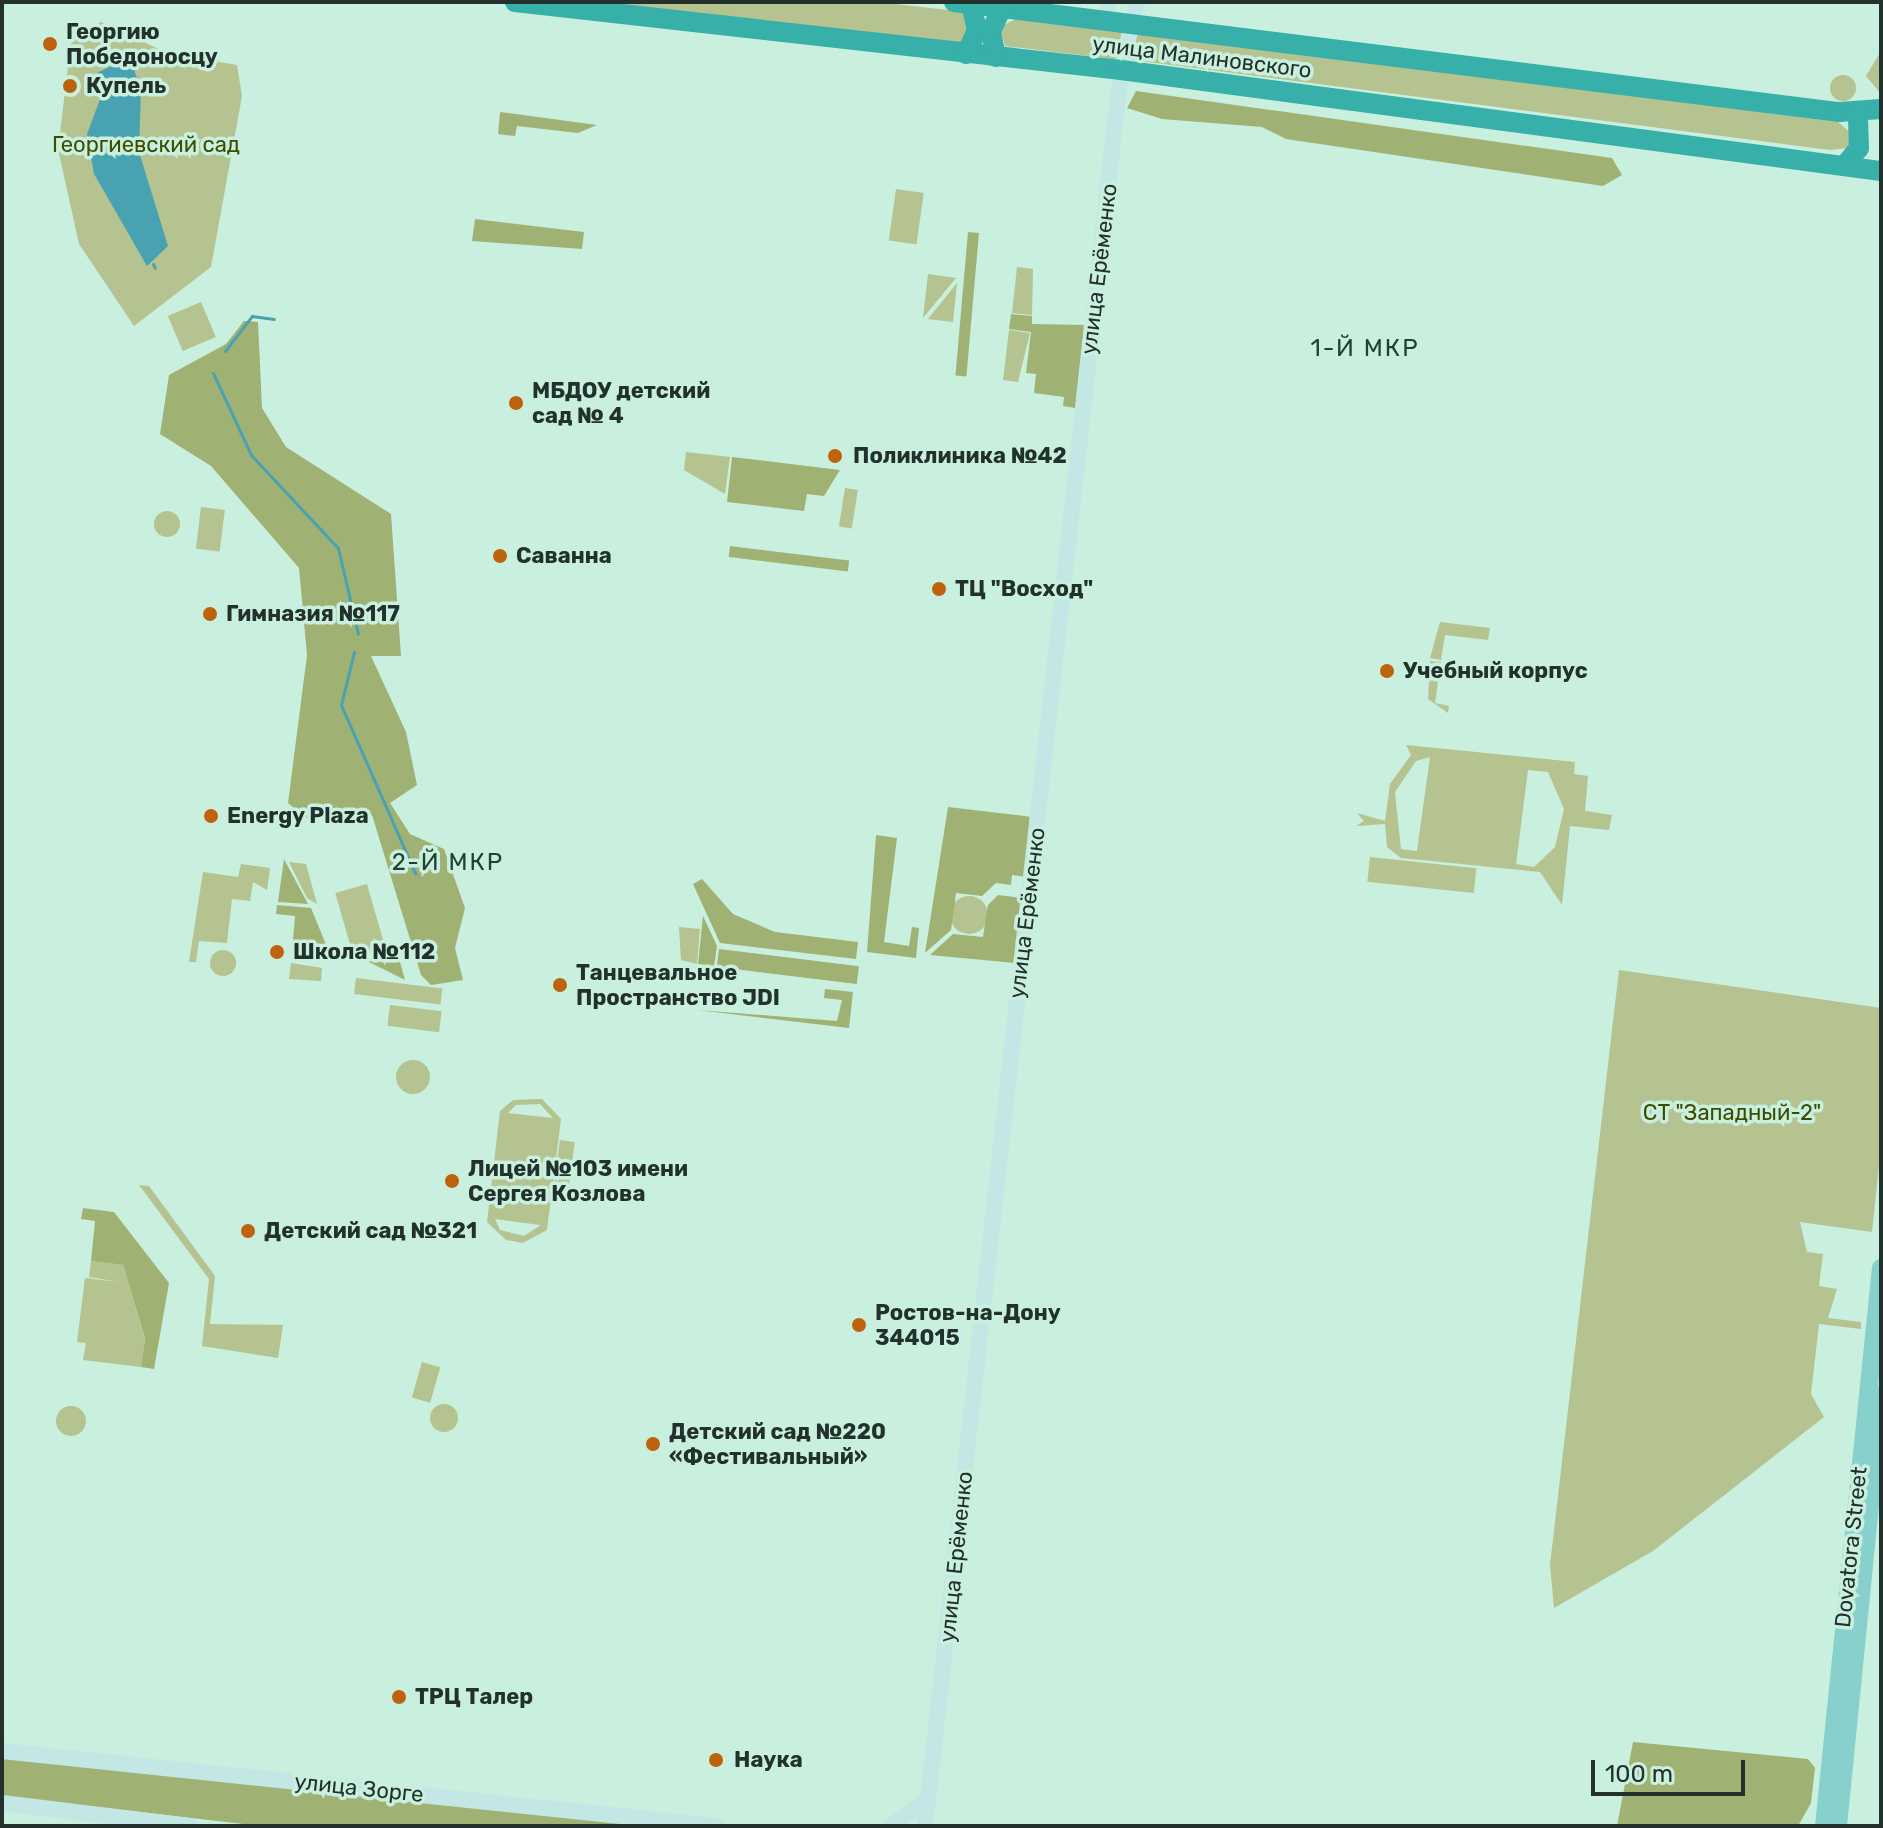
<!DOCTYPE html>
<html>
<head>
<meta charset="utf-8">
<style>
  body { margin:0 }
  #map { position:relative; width:1883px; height:1828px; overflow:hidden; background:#c9efde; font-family:Rubik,sans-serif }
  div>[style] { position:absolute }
  .green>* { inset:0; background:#b4c390; transform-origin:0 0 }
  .round { border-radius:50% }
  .forest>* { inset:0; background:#a0b273; transform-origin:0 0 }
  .water>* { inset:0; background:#48a2b2 }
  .stream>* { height:3px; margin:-1.5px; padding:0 1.5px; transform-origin:1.5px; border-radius:1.5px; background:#48a2b2 }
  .secondary>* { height:16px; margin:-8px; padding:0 8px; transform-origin:8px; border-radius:8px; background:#c3e7e5 }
  .primary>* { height:18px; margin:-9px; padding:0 9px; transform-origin:9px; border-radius:9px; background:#87d0cb }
  .highway>* { height:20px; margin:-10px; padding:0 10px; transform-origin:10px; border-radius:10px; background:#37b0a9 }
  .dots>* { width:22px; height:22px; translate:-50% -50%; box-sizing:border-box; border:4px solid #c9efde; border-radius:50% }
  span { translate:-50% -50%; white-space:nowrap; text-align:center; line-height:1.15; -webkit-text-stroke:7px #c9efde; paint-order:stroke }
  .poi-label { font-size:22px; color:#22312b; font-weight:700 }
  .left { translate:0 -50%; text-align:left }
  .street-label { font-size:22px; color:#22312b }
  .park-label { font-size:22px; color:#3d4c00 }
  .neighbourhood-label { font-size:24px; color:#204134; letter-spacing:2px }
  .frame { position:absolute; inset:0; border:4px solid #22312b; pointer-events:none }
  .scale { position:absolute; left:1591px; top:1760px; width:154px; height:36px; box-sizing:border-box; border:4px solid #22312b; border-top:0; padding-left:10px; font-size:24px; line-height:28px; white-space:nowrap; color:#22312b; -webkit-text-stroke:6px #c9efde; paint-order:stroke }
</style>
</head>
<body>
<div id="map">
  <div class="green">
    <div style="clip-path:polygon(584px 2px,878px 2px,965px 12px,971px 21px,961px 44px)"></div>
    <div style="clip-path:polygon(1016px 19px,1125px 29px,1121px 60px,1005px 46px,1000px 27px)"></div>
    <div style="clip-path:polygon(101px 22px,167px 53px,237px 65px,242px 96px,211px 267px,134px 326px,79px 244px,58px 149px,71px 43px)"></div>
    <div style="clip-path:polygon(1136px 31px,1838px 122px,1852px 134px,1848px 148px,1830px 150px,1132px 60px)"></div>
    <div style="clip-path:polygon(1881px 51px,1881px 94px,1866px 76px)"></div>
    <div class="round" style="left:1830px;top:75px;width:26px;height:26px"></div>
    <div style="left:896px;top:189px;width:28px;height:52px;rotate:8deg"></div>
    <div style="clip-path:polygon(1017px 267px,1033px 269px,1032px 315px,1012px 313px)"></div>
    <div style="clip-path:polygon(928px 274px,956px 278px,923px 318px)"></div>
    <div style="clip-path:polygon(957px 283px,953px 322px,928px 319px)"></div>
    <div style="left:201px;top:302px;width:38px;height:36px;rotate:67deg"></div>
    <div style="clip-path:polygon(1009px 330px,1030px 333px,1018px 382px,1003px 380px)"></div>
    <div style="clip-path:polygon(686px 452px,730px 457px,725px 494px,684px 470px)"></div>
    <div style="left:845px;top:488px;width:13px;height:39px;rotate:9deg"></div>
    <div style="left:201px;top:507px;width:24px;height:42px;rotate:7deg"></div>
    <div class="round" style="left:154px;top:511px;width:26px;height:26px"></div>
    <div style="clip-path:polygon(1440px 622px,1490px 628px,1488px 640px,1445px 635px,1441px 660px,1430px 658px)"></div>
    <div style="clip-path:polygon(1430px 661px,1441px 662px,1435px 703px,1449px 706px,1448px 713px,1428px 699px)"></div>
    <div style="clip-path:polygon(evenodd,1406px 745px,1575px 762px,1574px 774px,1588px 776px,1585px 811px,1612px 815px,1609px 830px,1570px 826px,1562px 905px,1540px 872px,1401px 858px,1387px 847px,1385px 824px,1356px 826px,1364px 821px,1357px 813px,1385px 821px,1390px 784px,1411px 755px,1406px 745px,1430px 757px,1417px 851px,1401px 849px,1395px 792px,1416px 761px,1430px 757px,1406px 745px,1528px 770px,1548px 772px,1564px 809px,1555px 847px,1534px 867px,1516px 864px,1528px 770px)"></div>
    <div style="left:1370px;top:857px;width:107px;height:25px;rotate:6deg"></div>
    <div style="clip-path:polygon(289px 862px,306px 864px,317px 904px,307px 898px)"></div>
    <div style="clip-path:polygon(241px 864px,270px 868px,267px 890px,253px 882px,250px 901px,232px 899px,227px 943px,199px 941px,196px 962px,189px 962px,203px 872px,238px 877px)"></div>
    <div style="left:367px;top:884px;width:65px;height:33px;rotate:74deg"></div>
    <div class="round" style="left:950px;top:896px;width:38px;height:38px"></div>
    <div style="clip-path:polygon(679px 927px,700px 929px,697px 964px,681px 960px)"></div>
    <div class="round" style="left:210px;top:950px;width:26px;height:26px"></div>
    <div style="clip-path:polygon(291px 963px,322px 968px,321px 981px,289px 979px)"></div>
    <div style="clip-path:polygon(1619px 970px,1881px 1008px,1881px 1148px,1872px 1232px,1800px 1222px,1807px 1252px,1823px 1254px,1819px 1286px,1837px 1289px,1828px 1318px,1861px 1322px,1861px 1329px,1819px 1324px,1811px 1394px,1824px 1417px,1653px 1551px,1554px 1608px,1550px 1565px)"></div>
    <div style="left:356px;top:978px;width:87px;height:16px;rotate:7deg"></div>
    <div style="left:390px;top:1005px;width:52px;height:21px;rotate:7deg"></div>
    <div class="round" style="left:396px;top:1060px;width:34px;height:34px"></div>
    <div style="clip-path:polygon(evenodd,542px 1099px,561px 1119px,547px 1230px,523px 1243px,506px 1240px,487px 1222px,500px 1111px,513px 1100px,542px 1099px,540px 1104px,553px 1118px,508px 1113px,516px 1105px,540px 1104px,542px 1099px,495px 1219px,540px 1225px,541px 1225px,524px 1236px,500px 1230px,495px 1219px)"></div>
    <div style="left:560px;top:1140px;width:15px;height:43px;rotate:8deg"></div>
    <div style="clip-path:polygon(139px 1185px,149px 1186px,215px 1276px,210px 1324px,283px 1325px,278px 1358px,202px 1346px,209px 1279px)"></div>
    <div style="clip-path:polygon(91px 1261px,123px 1265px,145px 1340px,141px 1367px,83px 1360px,86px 1343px,77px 1342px,85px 1278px,119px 1282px,89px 1277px)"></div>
    <div style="left:422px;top:1362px;width:19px;height:37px;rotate:16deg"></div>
    <div class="round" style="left:430px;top:1404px;width:28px;height:28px"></div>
    <div class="round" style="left:56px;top:1406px;width:30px;height:30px"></div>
  </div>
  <div class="forest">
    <div style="clip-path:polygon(1136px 91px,1612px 158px,1622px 175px,1603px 186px,1286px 139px,1262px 127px,1162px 119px,1127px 108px)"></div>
    <div style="clip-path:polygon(500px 112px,597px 125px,578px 133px,517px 126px,515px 136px,498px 134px)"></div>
    <div style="clip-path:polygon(475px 219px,584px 232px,582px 249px,472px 241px)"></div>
    <div style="left:968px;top:232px;width:11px;height:144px;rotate:5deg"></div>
    <div style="clip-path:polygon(1011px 314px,1032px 316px,1032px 324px,1084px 325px,1075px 408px,1063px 406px,1064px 397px,1034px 393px,1036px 374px,1026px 373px,1031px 332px,1009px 329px)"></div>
    <div style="clip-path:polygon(244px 321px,258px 322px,262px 408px,286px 447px,391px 514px,401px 656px,371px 656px,406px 732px,417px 785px,390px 803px,410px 834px,444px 849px,465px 908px,455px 948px,463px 980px,431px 985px,421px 975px,372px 815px,306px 818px,288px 803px,307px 655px,299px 568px,211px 466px,160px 434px,169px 375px,226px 344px)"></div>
    <div style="clip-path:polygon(732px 457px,840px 470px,824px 496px,807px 494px,804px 511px,727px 502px)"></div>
    <div style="left:730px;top:546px;width:120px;height:11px;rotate:7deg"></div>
    <div style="clip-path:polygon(948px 807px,1032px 817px,1025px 877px,1012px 875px,1011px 885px,996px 883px,982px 896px,956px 893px,951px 930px,925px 953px)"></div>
    <div style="clip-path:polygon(876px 835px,897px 838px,884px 942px,909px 946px,912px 927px,919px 928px,916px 958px,867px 952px)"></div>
    <div style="clip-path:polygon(284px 859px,308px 904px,278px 902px)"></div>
    <div style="clip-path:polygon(702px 879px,733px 914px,775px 932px,858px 942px,856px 959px,720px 943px,693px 884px)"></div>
    <div style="clip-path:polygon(998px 895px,1023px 898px,1015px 963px,930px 955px,953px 934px,983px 937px,988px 905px)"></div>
    <div style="clip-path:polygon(277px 905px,311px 908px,332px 959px,292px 952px,295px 916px,276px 914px)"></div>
    <div style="clip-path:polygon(703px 916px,717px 946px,714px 966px,698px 964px)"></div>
    <div style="clip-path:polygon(395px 944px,405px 980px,369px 962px)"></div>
    <div style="left:719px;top:949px;width:141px;height:18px;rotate:7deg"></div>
    <div style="clip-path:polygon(825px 989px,853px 992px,849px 1028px,697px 1010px,837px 1021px,842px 1000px,824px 998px)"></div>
    <div style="clip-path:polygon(83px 1208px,114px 1212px,169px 1283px,154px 1369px,141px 1367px,145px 1339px,123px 1265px,91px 1261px,95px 1221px,81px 1219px)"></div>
    <div style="clip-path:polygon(1633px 1742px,1808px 1759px,1815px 1768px,1811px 1803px,1798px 1826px,1617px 1826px)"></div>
    <div style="clip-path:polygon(2px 1757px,655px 1826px,260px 1826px,2px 1796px)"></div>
  </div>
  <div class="water">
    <div style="clip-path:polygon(113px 65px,134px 70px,141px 89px,139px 152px,168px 246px,147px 266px,94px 174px,87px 134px,102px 94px,97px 73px)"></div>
  </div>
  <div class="stream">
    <div style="left:153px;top:264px;width:4px;rotate:63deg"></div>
    <div style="left:225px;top:351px;width:44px;rotate:-52.4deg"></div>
    <div style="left:252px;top:316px;width:22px;rotate:8deg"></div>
    <div style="left:213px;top:373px;width:90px;rotate:65.1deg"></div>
    <div style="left:251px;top:455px;width:127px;rotate:46.9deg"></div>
    <div style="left:338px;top:548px;width:88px;rotate:76.9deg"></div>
    <div style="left:354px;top:652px;width:55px;rotate:103.8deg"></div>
    <div style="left:341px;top:705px;width:184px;rotate:66.2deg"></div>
  </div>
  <div class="secondary">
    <div style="left:1107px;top:19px;width:17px;rotate:-83deg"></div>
    <div style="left:2px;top:1751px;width:718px;rotate:6deg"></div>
    <div style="left:2px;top:1803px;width:189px;rotate:7deg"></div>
    <div style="left:890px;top:1826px;width:46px;rotate:-34.4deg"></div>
    <div style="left:925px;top:1826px;width:1767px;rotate:-83.63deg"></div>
    <div style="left:1121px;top:70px;width:70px;rotate:-76.8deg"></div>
  </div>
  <div class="primary">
    <div style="left:1824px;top:1826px;width:561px;rotate:-84.17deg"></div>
    <div style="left:1838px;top:1826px;width:433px;rotate:-84.3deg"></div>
  </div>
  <div class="highway">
    <div style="left:515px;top:2px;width:610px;rotate:6.4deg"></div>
    <div style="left:1121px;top:70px;width:767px;rotate:7.57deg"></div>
    <div style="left:954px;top:2px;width:892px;rotate:7.09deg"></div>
    <div style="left:1839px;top:112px;width:42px;rotate:-4.1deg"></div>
    <div style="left:966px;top:54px;width:26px;rotate:-65deg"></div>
    <div style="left:977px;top:30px;width:27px;rotate:-103deg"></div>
    <div style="left:996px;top:57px;width:26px;rotate:-101deg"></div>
    <div style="left:991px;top:31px;width:26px;rotate:-65deg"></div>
    <div style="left:1844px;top:166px;width:23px;rotate:-50deg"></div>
    <div style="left:1859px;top:148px;width:37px;rotate:-92deg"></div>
  </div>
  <div class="dots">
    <div style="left:50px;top:44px;background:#be620e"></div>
    <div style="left:70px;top:86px;background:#be620e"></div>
    <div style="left:516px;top:403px;background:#be620e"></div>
    <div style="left:835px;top:456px;background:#be620e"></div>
    <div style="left:500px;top:556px;background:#be620e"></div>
    <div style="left:939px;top:589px;background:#be620e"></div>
    <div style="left:210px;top:614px;background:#be620e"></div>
    <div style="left:1387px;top:671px;background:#be620e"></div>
    <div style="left:211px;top:816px;background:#be620e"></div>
    <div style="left:277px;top:952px;background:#be620e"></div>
    <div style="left:560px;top:985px;background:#be620e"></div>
    <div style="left:452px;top:1181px;background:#be620e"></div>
    <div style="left:248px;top:1231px;background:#be620e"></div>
    <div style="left:859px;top:1325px;background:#be620e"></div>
    <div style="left:653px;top:1444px;background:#be620e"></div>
    <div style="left:399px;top:1697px;background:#be620e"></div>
    <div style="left:716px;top:1760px;background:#be620e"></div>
  </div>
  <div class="poi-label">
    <span class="left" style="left:66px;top:44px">Георгию<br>Победоносцу</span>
    <span class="left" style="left:86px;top:86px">Купель</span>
    <span class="left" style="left:532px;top:403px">МБДОУ детский<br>сад № 4</span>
    <span class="left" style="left:853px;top:456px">Поликлиника №42</span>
    <span class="left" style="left:516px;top:556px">Саванна</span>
    <span class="left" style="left:955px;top:589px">ТЦ "Восход"</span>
    <span class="left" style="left:226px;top:614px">Гимназия №117</span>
    <span class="left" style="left:1403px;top:671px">Учебный корпус</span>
    <span class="left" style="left:227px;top:816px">Energy Plaza</span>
    <span class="left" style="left:293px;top:952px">Школа №112</span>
    <span class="left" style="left:576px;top:985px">Танцевальное<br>Пространство JDI</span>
    <span class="left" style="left:468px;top:1181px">Лицей №103 имени<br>Сергея Козлова</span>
    <span class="left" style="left:264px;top:1231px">Детский сад №321</span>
    <span class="left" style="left:875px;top:1325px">Ростов-на-Дону<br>344015</span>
    <span class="left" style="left:669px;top:1444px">Детский сад №220<br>«Фестивальный»</span>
    <span class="left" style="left:415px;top:1697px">ТРЦ Талер</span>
    <span class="left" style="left:734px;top:1760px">Наука</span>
  </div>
  <div class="street-label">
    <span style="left:1202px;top:57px;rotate:7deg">улица Малиновского</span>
    <span style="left:1099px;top:269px;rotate:-83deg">улица Ерёменко</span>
    <span style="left:1027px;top:913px;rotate:-83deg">улица Ерёменко</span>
    <span style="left:1851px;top:1547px;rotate:-84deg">Dovatora Street</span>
    <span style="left:956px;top:1557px;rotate:-84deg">улица Ерёменко</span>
    <span style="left:359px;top:1788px;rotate:6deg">улица Зорге</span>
  </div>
  <div class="park-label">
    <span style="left:146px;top:145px">Георгиевский сад</span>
    <span style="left:1732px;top:1113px">СТ "Западный-2"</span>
  </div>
  <div class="neighbourhood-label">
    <span style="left:1365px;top:349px">1-Й МКР</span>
    <span style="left:448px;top:863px">2-Й МКР</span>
  </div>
  <div class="frame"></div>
  <div class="scale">100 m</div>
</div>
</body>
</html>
